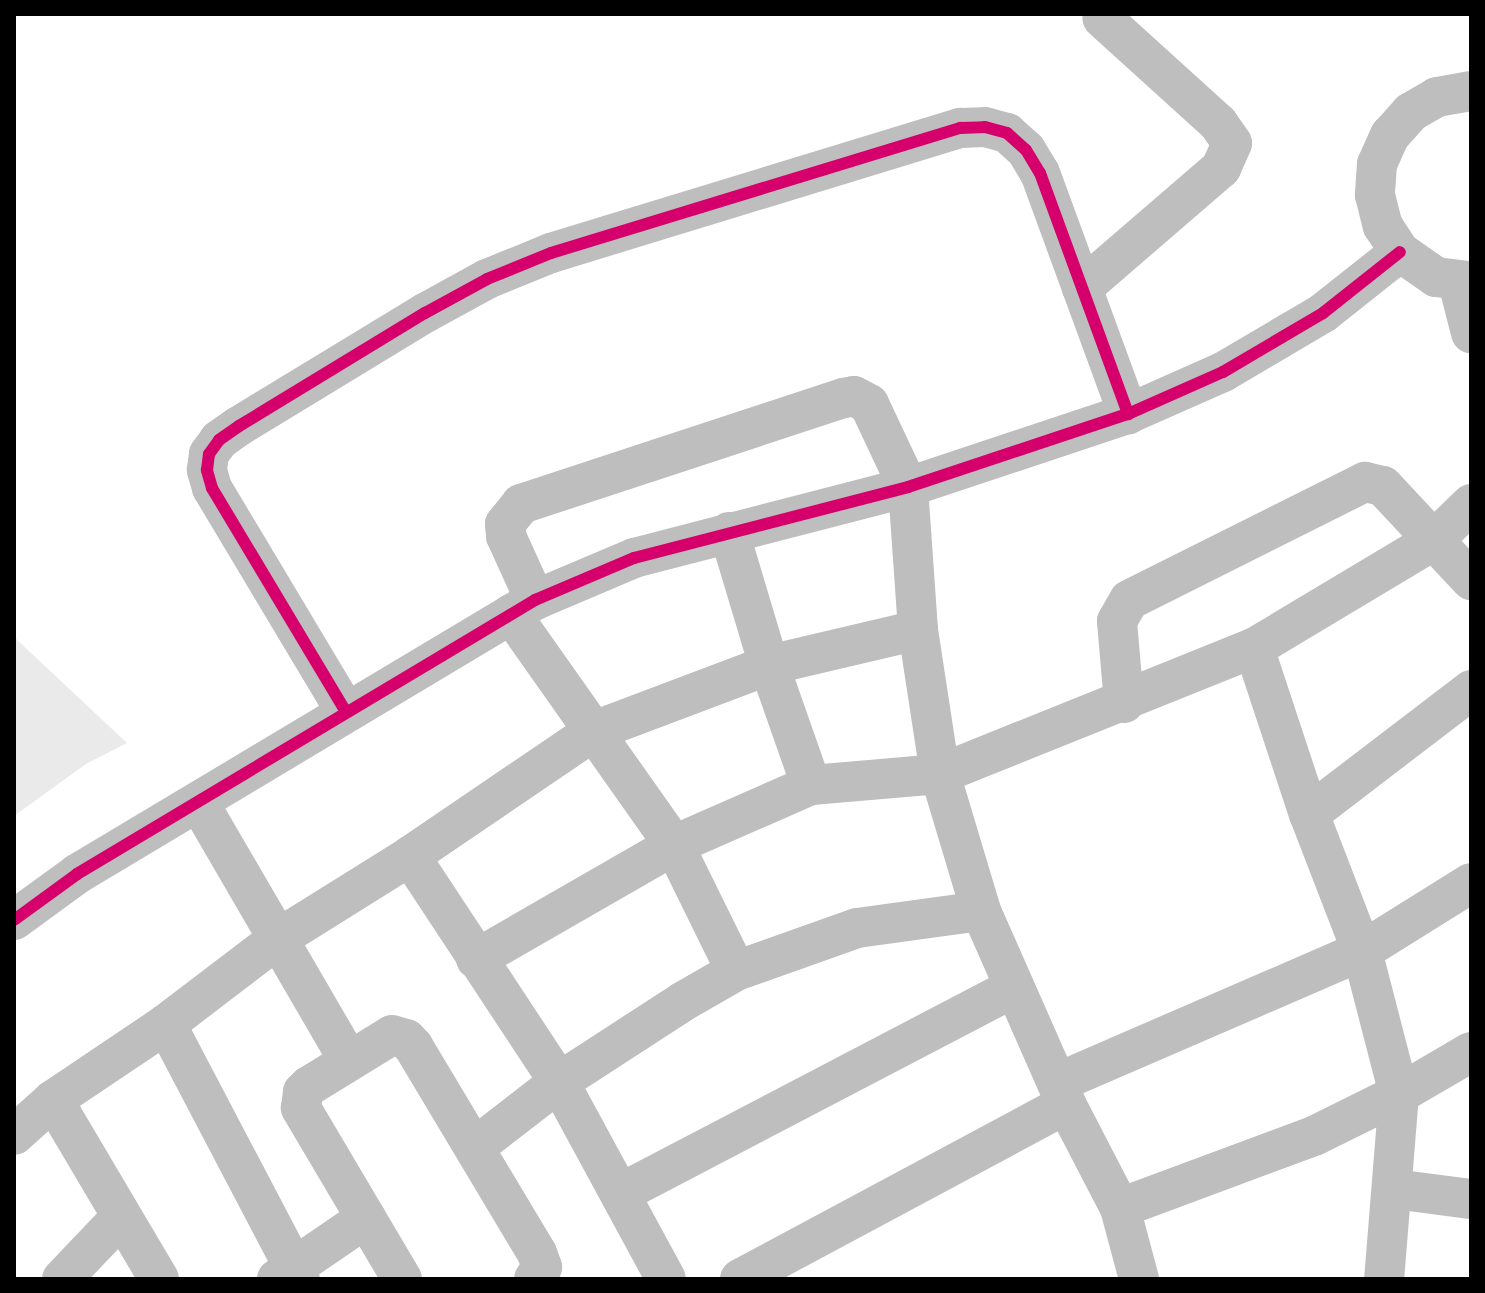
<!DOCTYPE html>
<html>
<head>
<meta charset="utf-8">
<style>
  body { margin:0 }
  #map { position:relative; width:1485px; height:1293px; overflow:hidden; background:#fff; font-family:Overpass,sans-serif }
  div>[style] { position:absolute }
  .green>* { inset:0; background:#eaeaea }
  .minor>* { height:40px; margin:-20px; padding:0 20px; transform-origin:20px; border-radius:20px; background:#bebebe }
  .cycleway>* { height:12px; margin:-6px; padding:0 6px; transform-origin:6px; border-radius:6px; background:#d6006c }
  span { translate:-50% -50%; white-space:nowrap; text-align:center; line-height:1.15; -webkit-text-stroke:6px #fff; paint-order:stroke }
  .frame { position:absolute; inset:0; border:16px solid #000; pointer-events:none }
</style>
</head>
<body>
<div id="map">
  <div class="green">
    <div style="clip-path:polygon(14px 637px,127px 743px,86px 764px,14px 816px)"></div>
  </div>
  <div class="minor">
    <div style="left:1471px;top:91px;width:35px;rotate:170deg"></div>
    <div style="left:1437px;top:97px;width:30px;rotate:150deg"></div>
    <div style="left:1411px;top:112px;width:31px;rotate:132deg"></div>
    <div style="left:1390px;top:135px;width:32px;rotate:114deg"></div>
    <div style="left:1377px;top:164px;width:31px;rotate:94deg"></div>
    <div style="left:1375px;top:195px;width:32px;rotate:76deg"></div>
    <div style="left:1383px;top:226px;width:31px;rotate:57deg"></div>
    <div style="left:1400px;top:252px;width:44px;rotate:34.8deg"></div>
    <div style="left:1436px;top:277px;width:35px;rotate:7deg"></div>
    <div style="left:1458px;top:282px;width:53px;rotate:75.7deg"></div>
    <div style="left:1082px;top:288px;width:184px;rotate:-40.8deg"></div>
    <div style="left:1221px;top:168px;width:27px;rotate:-66deg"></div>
    <div style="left:1232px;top:143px;width:24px;rotate:-125deg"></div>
    <div style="left:1218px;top:123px;width:156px;rotate:-137.8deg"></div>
    <div style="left:729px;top:532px;width:139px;rotate:73.3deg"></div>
    <div style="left:769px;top:665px;width:127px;rotate:70.7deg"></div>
    <div style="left:535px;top:600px;width:70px;rotate:-114.4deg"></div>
    <div style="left:506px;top:536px;width:12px;rotate:-95deg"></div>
    <div style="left:505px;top:524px;width:26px;rotate:-51deg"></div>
    <div style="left:521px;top:504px;width:340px;rotate:-18.2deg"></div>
    <div style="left:844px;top:398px;width:10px;rotate:-11deg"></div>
    <div style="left:854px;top:396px;width:17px;rotate:28deg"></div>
    <div style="left:869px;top:404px;width:92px;rotate:64.8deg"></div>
    <div style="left:908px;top:487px;width:143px;rotate:86deg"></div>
    <div style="left:918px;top:630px;width:146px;rotate:81.3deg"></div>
    <div style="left:940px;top:774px;width:143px;rotate:73.3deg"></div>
    <div style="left:981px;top:911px;width:211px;rotate:66.2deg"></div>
    <div style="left:1066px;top:1104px;width:117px;rotate:62.6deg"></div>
    <div style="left:1120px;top:1208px;width:73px;rotate:75deg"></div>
    <div style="left:511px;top:614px;width:283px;rotate:54.8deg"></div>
    <div style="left:674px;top:845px;width:140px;rotate:63.8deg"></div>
    <div style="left:1254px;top:648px;width:175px;rotate:71.7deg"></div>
    <div style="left:1309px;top:814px;width:147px;rotate:68.9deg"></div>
    <div style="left:1362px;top:951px;width:148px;rotate:75.5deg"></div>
    <div style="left:1399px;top:1094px;width:186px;rotate:94.6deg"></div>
    <div style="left:1124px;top:703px;width:82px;rotate:-94.9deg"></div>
    <div style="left:1117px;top:621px;width:24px;rotate:-60deg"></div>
    <div style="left:1129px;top:600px;width:264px;rotate:-26.6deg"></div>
    <div style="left:1365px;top:482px;width:18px;rotate:13deg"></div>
    <div style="left:1383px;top:486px;width:129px;rotate:46.9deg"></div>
    <div style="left:346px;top:712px;width:261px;rotate:-120.9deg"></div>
    <div style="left:212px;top:488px;width:19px;rotate:-106deg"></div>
    <div style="left:207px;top:470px;width:16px;rotate:-83deg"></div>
    <div style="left:209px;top:454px;width:17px;rotate:-54deg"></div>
    <div style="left:219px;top:440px;width:24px;rotate:-35deg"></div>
    <div style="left:239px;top:426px;width:218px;rotate:-31.3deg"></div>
    <div style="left:425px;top:313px;width:71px;rotate:-28.7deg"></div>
    <div style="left:487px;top:279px;width:69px;rotate:-22.1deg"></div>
    <div style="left:551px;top:253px;width:428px;rotate:-17deg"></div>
    <div style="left:960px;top:128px;width:25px;rotate:-2deg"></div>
    <div style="left:985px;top:127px;width:23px;rotate:15deg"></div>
    <div style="left:1007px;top:133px;width:25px;rotate:42deg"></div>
    <div style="left:1026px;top:150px;width:27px;rotate:59deg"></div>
    <div style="left:1040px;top:173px;width:257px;rotate:69.9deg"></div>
    <div style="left:199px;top:803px;width:296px;rotate:59.8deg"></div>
    <div style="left:1309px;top:814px;width:204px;rotate:-37.4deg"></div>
    <div style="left:410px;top:856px;width:271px;rotate:56.6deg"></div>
    <div style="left:559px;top:1082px;width:224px;rotate:61.5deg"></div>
    <div style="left:14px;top:920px;width:78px;rotate:-36.1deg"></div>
    <div style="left:77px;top:874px;width:534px;rotate:-30.89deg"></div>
    <div style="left:535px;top:600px;width:108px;rotate:-23deg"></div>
    <div style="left:634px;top:558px;width:283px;rotate:-14.5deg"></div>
    <div style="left:908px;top:487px;width:232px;rotate:-18.4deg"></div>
    <div style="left:1128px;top:414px;width:104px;rotate:-23.9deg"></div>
    <div style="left:1223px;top:372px;width:116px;rotate:-30.5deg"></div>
    <div style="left:1323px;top:313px;width:98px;rotate:-38.4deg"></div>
    <div style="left:476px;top:959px;width:228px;rotate:-29.9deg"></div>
    <div style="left:674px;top:845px;width:150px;rotate:-23.7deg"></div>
    <div style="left:811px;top:785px;width:129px;rotate:-4.9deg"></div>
    <div style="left:940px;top:774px;width:338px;rotate:-21.9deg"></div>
    <div style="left:1254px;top:648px;width:209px;rotate:-30.9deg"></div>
    <div style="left:1433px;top:541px;width:53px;rotate:-44.2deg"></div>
    <div style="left:166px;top:1024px;width:288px;rotate:62.3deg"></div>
    <div style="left:1059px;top:1082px;width:330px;rotate:-23.4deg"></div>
    <div style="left:1362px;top:951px;width:128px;rotate:-32deg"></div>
    <div style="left:14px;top:1135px;width:52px;rotate:-41.9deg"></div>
    <div style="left:475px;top:1147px;width:106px;rotate:-37.7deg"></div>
    <div style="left:559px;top:1082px;width:147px;rotate:-33deg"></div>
    <div style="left:682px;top:1002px;width:62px;rotate:-29.9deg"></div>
    <div style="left:736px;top:971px;width:128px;rotate:-19.6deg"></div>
    <div style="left:857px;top:928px;width:125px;rotate:-7.8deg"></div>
    <div style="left:1394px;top:1189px;width:78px;rotate:7.4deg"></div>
    <div style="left:621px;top:1193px;width:442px;rotate:-27.6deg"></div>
    <div style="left:1120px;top:1208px;width:209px;rotate:-20.4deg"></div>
    <div style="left:1316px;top:1135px;width:93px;rotate:-26.3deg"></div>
    <div style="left:1399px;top:1094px;width:83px;rotate:-30.3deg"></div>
    <div style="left:62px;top:1279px;width:86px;rotate:-46.4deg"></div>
    <div style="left:159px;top:1279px;width:208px;rotate:-120.6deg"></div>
    <div style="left:53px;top:1100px;width:136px;rotate:-33.9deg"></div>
    <div style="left:166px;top:1024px;width:142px;rotate:-37.3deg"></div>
    <div style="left:279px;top:938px;width:155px;rotate:-32deg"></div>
    <div style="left:410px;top:856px;width:222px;rotate:-34.2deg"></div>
    <div style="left:594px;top:731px;width:187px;rotate:-20.7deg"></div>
    <div style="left:769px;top:665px;width:153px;rotate:-13.2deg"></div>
    <div style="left:277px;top:1279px;width:108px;rotate:-34.4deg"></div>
    <div style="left:402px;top:1279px;width:199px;rotate:-120.6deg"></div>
    <div style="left:301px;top:1108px;width:16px;rotate:-83deg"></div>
    <div style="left:303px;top:1092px;width:8px;rotate:-45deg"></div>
    <div style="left:309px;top:1086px;width:97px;rotate:-31.6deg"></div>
    <div style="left:392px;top:1035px;width:15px;rotate:16deg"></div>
    <div style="left:406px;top:1039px;width:10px;rotate:45deg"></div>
    <div style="left:413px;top:1046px;width:241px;rotate:59.1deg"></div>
    <div style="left:537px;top:1253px;width:15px;rotate:70deg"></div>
    <div style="left:542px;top:1267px;width:14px;rotate:124deg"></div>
    <div style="left:740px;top:1279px;width:370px;rotate:-28.2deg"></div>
  </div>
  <div class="cycleway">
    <div style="left:346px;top:712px;width:261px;rotate:-120.9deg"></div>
    <div style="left:212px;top:488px;width:19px;rotate:-106deg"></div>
    <div style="left:207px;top:470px;width:16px;rotate:-83deg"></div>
    <div style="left:209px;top:454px;width:17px;rotate:-54deg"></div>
    <div style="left:219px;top:440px;width:24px;rotate:-35deg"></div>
    <div style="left:239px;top:426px;width:218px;rotate:-31.3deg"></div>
    <div style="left:425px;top:313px;width:71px;rotate:-28.7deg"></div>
    <div style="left:487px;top:279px;width:69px;rotate:-22.1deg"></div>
    <div style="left:551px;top:253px;width:428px;rotate:-17deg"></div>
    <div style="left:960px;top:128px;width:25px;rotate:-2deg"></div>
    <div style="left:985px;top:127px;width:23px;rotate:15deg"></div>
    <div style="left:1007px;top:133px;width:25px;rotate:42deg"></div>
    <div style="left:1026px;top:150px;width:27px;rotate:59deg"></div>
    <div style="left:1040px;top:173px;width:257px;rotate:69.9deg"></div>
    <div style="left:14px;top:920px;width:78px;rotate:-36.1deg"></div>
    <div style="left:77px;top:874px;width:534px;rotate:-30.89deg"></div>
    <div style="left:535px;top:600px;width:108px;rotate:-23deg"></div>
    <div style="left:634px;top:558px;width:283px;rotate:-14.5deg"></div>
    <div style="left:908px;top:487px;width:232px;rotate:-18.4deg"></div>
    <div style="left:1128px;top:414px;width:104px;rotate:-23.9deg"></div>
    <div style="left:1223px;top:372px;width:116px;rotate:-30.5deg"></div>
    <div style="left:1323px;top:313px;width:98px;rotate:-38.4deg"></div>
  </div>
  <div class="frame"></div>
</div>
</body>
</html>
